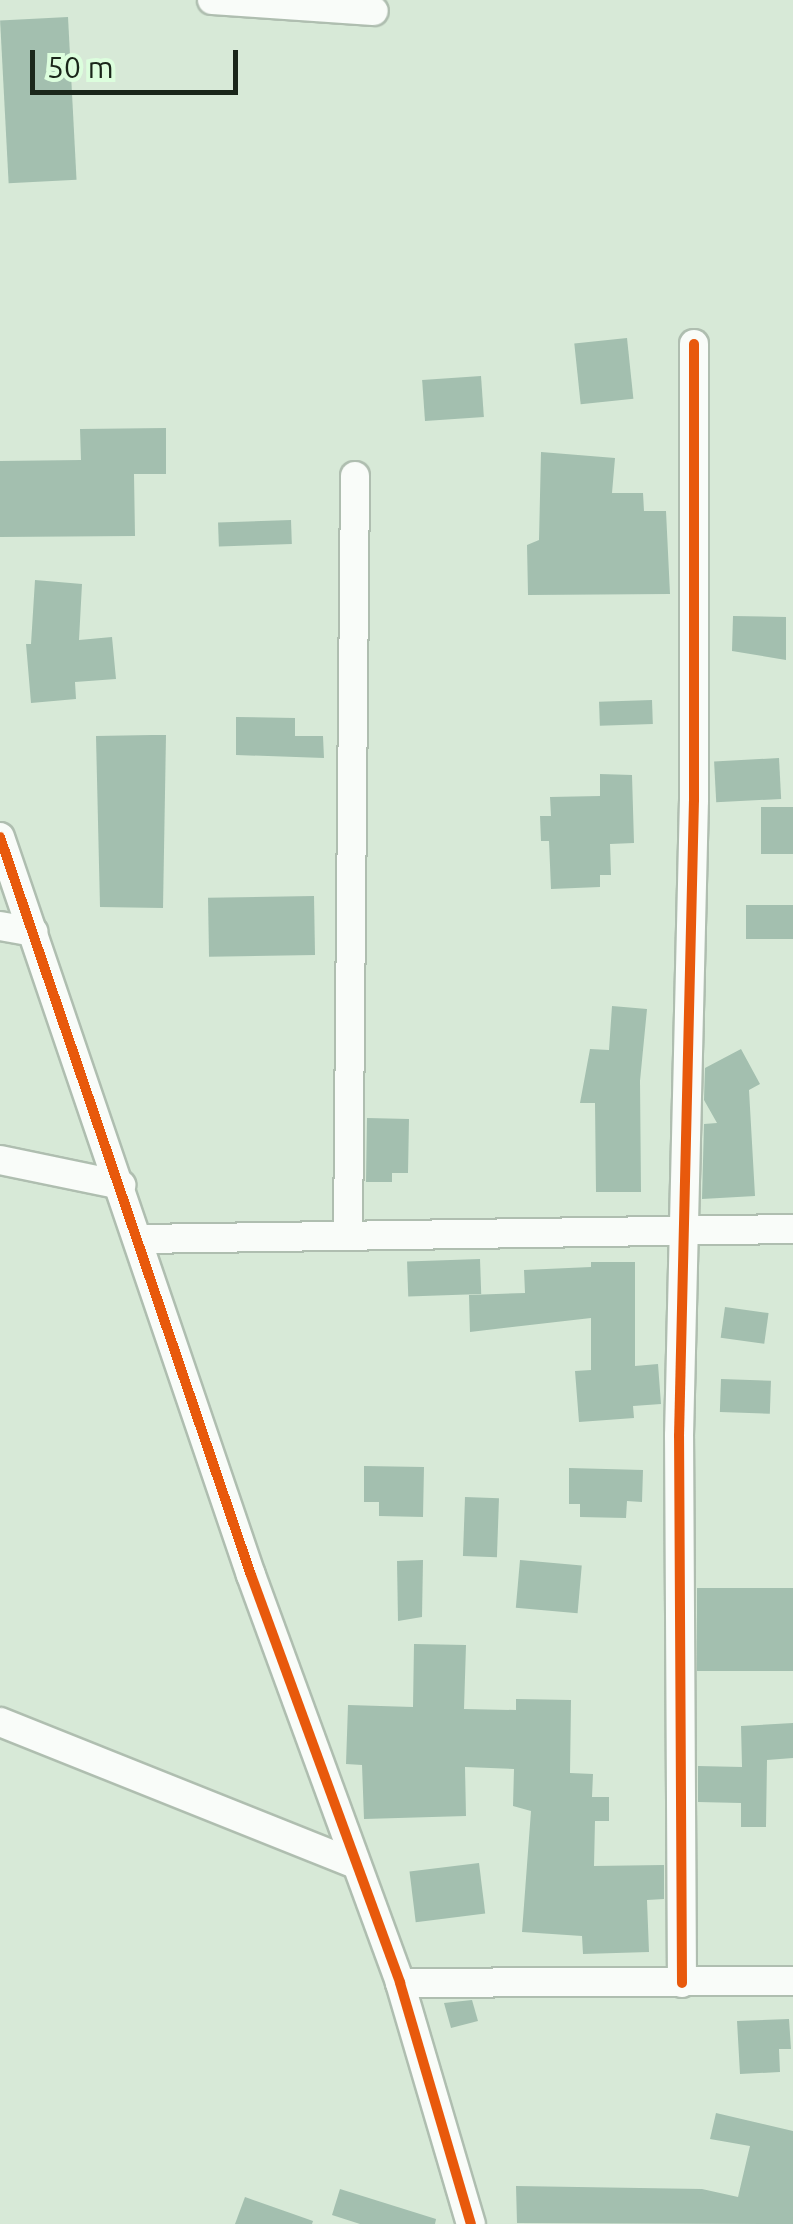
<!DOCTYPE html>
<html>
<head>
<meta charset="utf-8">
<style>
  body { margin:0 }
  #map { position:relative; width:793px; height:2224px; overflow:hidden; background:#d7e9d7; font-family:Ubuntu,sans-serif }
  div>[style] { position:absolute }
  .building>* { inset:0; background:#a3bfaf; transform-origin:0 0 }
  .roads { filter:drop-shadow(2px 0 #afbeb0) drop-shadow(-2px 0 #afbeb0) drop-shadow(0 2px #afbeb0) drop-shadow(0 -2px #afbeb0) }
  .minor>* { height:28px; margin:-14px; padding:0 14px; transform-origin:14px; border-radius:14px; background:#f9fcf9 }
  .cycleway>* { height:10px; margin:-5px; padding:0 5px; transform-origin:5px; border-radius:5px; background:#e8590c }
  span { translate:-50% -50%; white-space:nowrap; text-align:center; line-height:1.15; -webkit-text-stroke:8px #dcfedd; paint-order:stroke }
  .scale { position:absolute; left:30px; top:50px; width:208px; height:45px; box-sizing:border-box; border:5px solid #1a261a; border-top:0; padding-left:12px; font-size:30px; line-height:35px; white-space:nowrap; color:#1a261a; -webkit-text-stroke:8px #dcfedd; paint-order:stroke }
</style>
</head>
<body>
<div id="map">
  <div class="building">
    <div style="left:68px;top:17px;width:163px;height:68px;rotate:87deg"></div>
    <div style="left:627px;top:338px;width:61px;height:53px;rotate:84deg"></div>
    <div style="left:481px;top:376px;width:41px;height:59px;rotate:86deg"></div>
    <div style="clip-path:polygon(166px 428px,166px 474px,134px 474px,135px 536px,0 537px,0 461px,81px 460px,80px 429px)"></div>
    <div style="clip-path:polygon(541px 452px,615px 458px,612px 493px,643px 493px,644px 511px,666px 511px,670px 594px,528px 595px,527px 545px,539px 540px)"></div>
    <div style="left:291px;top:520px;width:24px;height:73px;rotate:88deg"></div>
    <div style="clip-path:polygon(35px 580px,82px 584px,79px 640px,112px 637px,116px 679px,75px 682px,76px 699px,31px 703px,26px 644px,31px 644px)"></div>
    <div style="clip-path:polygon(733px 616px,786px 617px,786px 660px,732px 651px)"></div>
    <div style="left:652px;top:700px;width:24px;height:53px;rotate:88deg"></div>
    <div style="clip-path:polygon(236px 717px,295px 718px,295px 736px,323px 736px,324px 758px,236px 755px)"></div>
    <div style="clip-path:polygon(152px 735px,166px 735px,163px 908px,100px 907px,96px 736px)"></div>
    <div style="left:779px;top:758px;width:41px;height:65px;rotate:87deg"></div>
    <div style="clip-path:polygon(600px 774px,632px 775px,634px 843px,610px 844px,611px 875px,600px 875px,600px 887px,551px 889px,549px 841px,541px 841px,540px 816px,551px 816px,550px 797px,600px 796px)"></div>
    <div style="left:793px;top:807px;width:47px;height:32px;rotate:90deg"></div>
    <div style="left:314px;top:896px;width:59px;height:106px;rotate:89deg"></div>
    <div style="left:793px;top:905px;width:34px;height:47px;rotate:90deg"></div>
    <div style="clip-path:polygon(612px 1006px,647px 1009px,640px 1081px,641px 1192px,596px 1192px,595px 1103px,580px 1103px,590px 1049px,609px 1050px)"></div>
    <div style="clip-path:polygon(741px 1049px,760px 1084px,749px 1090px,755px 1196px,702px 1199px,704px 1124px,717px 1123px,704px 1100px,705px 1068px)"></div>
    <div style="clip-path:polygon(367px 1118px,409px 1119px,408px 1173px,392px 1173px,392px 1182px,366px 1182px)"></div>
    <div style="left:480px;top:1259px;width:35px;height:73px;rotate:88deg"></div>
    <div style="clip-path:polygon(591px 1262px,635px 1262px,635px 1366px,658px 1364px,661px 1404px,633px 1406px,634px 1418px,579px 1422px,575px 1371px,591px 1370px,591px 1318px,470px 1332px,469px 1295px,525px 1293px,524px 1270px,591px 1267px)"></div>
    <div style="left:725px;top:1307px;width:44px;height:31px;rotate:8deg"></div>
    <div style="left:721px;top:1379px;width:50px;height:33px;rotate:2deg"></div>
    <div style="clip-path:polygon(364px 1466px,424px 1467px,423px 1517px,379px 1516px,379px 1502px,364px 1502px)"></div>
    <div style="clip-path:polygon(569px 1468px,643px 1470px,642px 1502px,627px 1501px,626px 1518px,580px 1517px,580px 1504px,569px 1504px)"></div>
    <div style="left:465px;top:1497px;width:34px;height:59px;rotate:2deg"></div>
    <div style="clip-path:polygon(423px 1560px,422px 1617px,398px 1621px,397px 1561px)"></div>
    <div style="left:520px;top:1560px;width:62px;height:48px;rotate:5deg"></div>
    <div style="left:697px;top:1588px;width:96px;height:83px"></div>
    <div style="clip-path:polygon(414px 1644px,466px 1645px,464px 1709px,516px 1710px,516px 1699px,571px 1700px,570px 1773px,593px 1774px,592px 1797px,609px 1797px,609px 1821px,595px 1821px,594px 1866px,664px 1865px,664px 1899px,647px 1900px,649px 1952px,583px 1954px,582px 1936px,522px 1932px,531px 1811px,513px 1806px,514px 1769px,465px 1767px,466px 1816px,364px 1819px,362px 1765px,346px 1764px,348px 1705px,413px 1707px)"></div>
    <div style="clip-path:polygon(793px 1723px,793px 1758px,767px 1760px,766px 1827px,741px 1827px,741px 1803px,698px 1802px,698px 1766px,742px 1767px,741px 1726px)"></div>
    <div style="left:479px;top:1863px;width:51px;height:70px;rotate:83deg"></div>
    <div style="clip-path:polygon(472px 2000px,478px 2021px,451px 2028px,444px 2003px)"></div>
    <div style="clip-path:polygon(789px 2019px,791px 2049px,779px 2049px,780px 2072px,740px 2074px,737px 2021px)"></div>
    <div style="clip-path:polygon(716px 2113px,793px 2131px,793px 2224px,517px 2223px,516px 2186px,702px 2189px,738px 2197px,750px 2146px,710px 2139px)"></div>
    <div style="clip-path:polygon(340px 2189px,436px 2219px,435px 2224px,360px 2224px,332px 2215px)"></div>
    <div style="clip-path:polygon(245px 2197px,313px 2221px,312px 2224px,235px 2224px)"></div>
  </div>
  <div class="roads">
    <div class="minor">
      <div style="left:212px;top:0;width:162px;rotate:3.9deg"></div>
      <div style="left:0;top:837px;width:780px;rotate:71.22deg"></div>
      <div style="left:251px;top:1575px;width:434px;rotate:69.9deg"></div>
      <div style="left:400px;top:1983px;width:251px;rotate:73.6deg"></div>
      <div style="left:0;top:926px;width:34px;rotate:10deg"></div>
      <div style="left:0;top:1160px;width:124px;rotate:11.7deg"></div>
      <div style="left:348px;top:1235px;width:759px;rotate:-89.47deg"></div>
      <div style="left:140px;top:1239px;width:653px;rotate:-0.88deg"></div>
      <div style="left:0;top:1722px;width:380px;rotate:21.8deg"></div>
      <div style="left:400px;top:1983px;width:393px;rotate:-0.3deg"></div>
      <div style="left:682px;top:1983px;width:547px;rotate:-90.31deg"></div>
      <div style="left:679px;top:1436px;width:636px;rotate:-88.65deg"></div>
      <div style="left:694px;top:800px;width:456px;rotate:-90deg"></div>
    </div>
  </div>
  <div class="cycleway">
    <div style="left:0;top:837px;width:780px;rotate:71.22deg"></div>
    <div style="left:251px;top:1575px;width:434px;rotate:69.9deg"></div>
    <div style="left:400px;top:1983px;width:251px;rotate:73.6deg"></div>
    <div style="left:682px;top:1983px;width:547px;rotate:-90.31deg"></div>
    <div style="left:679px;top:1436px;width:636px;rotate:-88.65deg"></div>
    <div style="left:694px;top:800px;width:456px;rotate:-90deg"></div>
  </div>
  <div class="scale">50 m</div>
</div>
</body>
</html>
